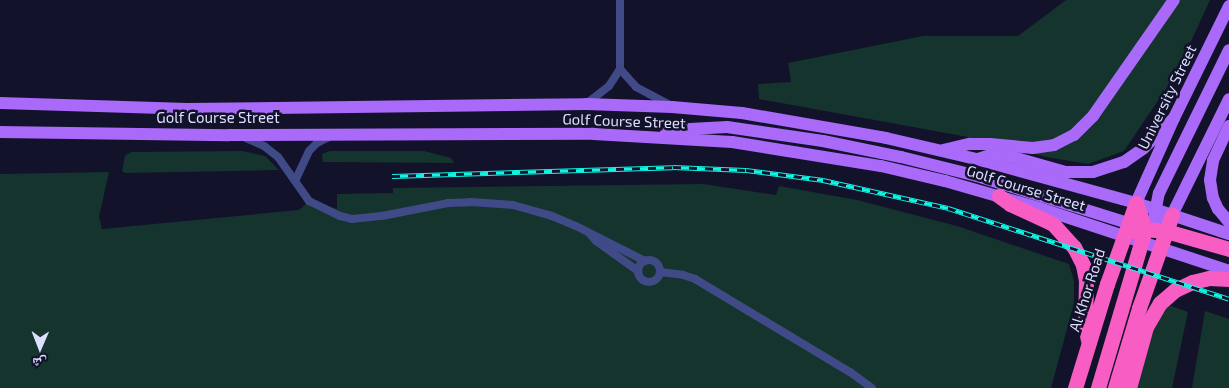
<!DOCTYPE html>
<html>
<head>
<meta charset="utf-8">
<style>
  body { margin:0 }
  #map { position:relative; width:1229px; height:388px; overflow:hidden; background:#12122a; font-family:"Exo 2","Noto Naskh Arabic",sans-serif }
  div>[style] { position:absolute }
  .green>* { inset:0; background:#15342e }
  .street>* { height:8px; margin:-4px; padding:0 4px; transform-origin:4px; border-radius:4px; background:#3f4a87 }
  .street>.ring { margin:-4px; padding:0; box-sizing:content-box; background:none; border:8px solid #3f4a87; border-radius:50% }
  .primary>* { height:12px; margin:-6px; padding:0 6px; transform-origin:6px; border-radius:6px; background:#a969f9 }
  .highway>* { height:15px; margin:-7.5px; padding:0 7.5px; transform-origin:7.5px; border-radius:7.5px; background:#f85dc4 }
  .rail>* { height:4.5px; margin-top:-2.25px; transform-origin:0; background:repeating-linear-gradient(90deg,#12122a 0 8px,#11f5e3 0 16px); box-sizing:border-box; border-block:1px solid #11f5e3 }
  span { translate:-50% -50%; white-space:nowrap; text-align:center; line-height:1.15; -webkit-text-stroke:5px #12122a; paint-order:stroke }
  .street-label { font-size:15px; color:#dddffe }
  .north { position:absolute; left:15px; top:323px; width:50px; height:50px; -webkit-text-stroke:4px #12122a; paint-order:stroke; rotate:181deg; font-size:14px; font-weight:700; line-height:20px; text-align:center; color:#dddffe }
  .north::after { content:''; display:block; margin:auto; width:18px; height:22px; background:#dddffe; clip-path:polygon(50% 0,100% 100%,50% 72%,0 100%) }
</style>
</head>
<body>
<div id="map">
  <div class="green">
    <div style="clip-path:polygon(1066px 0,1210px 0,1176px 74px,1124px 151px,1088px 164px,1046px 157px,968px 137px,759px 99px,758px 84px,791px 82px,788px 63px,923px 36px,1018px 36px)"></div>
    <div style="clip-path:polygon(242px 151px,265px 156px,279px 170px,125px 173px,122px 171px,125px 156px,131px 152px)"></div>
    <div style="clip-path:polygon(330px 151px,424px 151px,451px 158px,454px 163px,323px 162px,322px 154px)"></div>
    <div style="clip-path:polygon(109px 172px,99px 217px,102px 229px,299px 210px,313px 198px,317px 202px,337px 209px,337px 194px,393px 193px,393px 188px,703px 184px,776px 195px,779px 186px,857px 200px,957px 226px,1069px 264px,1074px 281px,1074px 303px,1051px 388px,0 388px,0 174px)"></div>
    <div style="clip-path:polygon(1166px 304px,1188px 312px,1172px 388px,1136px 388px,1145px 351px)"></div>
    <div style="clip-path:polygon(1205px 311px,1229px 319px,1229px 388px,1192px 388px)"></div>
  </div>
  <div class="street">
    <div style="left:620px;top:69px;width:24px;rotate:48deg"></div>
    <div style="left:636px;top:87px;width:36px;rotate:28deg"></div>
    <div style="left:586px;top:104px;width:29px;rotate:-38deg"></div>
    <div style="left:609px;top:86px;width:20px;rotate:-57deg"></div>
    <div style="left:620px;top:69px;width:69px;rotate:-90deg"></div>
    <div style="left:246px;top:138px;width:20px;rotate:24deg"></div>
    <div style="left:264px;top:146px;width:18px;rotate:38deg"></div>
    <div style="left:278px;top:157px;width:54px;rotate:54.8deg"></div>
    <div style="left:309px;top:201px;width:34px;rotate:26deg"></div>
    <div style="left:340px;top:216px;width:12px;rotate:14deg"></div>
    <div style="left:352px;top:219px;width:30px;rotate:-6deg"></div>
    <div style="left:382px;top:216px;width:67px;rotate:-11.1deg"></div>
    <div style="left:448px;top:203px;width:23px;rotate:-2deg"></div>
    <div style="left:471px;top:202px;width:42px;rotate:4.1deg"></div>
    <div style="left:513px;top:205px;width:41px;rotate:15.8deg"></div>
    <div style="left:552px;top:216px;width:26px;rotate:23deg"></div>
    <div style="left:576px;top:226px;width:77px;rotate:26.9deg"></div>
    <div style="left:296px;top:179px;width:31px;rotate:-65deg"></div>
    <div style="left:309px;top:151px;width:11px;rotate:-45deg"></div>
    <div style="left:317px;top:143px;width:13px;rotate:-27deg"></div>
    <div style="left:590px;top:234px;width:9px;rotate:49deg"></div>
    <div style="left:596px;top:241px;width:52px;rotate:35.5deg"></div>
    <div class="ring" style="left:638px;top:260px;width:14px;height:14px"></div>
    <div style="left:660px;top:272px;width:23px;rotate:7deg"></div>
    <div style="left:683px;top:275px;width:13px;rotate:18deg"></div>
    <div style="left:695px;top:279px;width:181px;rotate:31deg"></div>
    <div style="left:850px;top:372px;width:27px;rotate:36deg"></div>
  </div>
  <div class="primary">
    <div style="left:0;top:103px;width:187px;rotate:1.8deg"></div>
    <div style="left:187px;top:109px;width:399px;rotate:-0.7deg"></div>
    <div style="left:586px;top:104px;width:86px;rotate:2deg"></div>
    <div style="left:672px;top:107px;width:70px;rotate:4.9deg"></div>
    <div style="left:742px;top:113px;width:146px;rotate:9.8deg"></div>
    <div style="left:886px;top:138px;width:92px;rotate:13.1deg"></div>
    <div style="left:976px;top:159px;width:166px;rotate:15.4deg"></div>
    <div style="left:1136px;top:203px;width:98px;rotate:18.4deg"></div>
    <div style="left:1229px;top:126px;width:38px;rotate:115deg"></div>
    <div style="left:1213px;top:161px;width:19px;rotate:99deg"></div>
    <div style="left:1210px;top:180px;width:18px;rotate:81deg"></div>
    <div style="left:1213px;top:198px;width:12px;rotate:66deg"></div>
    <div style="left:1218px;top:209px;width:17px;rotate:50deg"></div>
    <div style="left:0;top:132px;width:229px;rotate:0.8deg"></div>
    <div style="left:229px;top:135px;width:365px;rotate:-0.2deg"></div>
    <div style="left:594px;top:134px;width:138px;rotate:3.3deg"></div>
    <div style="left:732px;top:142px;width:151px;rotate:9.2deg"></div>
    <div style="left:881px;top:166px;width:66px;rotate:13.2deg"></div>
    <div style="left:945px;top:181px;width:98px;rotate:16deg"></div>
    <div style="left:1039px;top:208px;width:200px;rotate:18.3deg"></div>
    <div style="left:666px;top:133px;width:24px;rotate:-9deg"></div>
    <div style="left:690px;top:129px;width:37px;rotate:-3deg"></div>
    <div style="left:727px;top:127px;width:97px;rotate:8.3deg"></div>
    <div style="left:823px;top:141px;width:80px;rotate:11.6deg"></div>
    <div style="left:901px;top:157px;width:78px;rotate:14deg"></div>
    <div style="left:977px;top:176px;width:158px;rotate:17.3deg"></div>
    <div style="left:1128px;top:223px;width:26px;rotate:-2deg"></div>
    <div style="left:1154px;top:222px;width:19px;rotate:-21deg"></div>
    <div style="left:943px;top:150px;width:28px;rotate:-13deg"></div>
    <div style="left:970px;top:144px;width:20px"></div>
    <div style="left:990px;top:144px;width:43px;rotate:5.3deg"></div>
    <div style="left:1033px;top:148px;width:21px;rotate:-8deg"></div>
    <div style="left:1054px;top:145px;width:22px;rotate:-27deg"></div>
    <div style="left:1074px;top:135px;width:27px;rotate:-45deg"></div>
    <div style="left:1093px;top:116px;width:141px;rotate:-55.1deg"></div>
    <div style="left:978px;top:159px;width:13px;rotate:-18deg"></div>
    <div style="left:990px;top:155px;width:19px;rotate:3deg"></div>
    <div style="left:1009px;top:156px;width:58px;rotate:15.9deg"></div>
    <div style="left:1065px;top:172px;width:28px"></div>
    <div style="left:1093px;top:172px;width:33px;rotate:-18deg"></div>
    <div style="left:1124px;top:162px;width:24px;rotate:-35deg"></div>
    <div style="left:1144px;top:148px;width:42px;rotate:-45deg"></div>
    <div style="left:1136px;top:203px;width:93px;rotate:-65.9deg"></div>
    <div style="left:1174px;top:118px;width:125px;rotate:-63.8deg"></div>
    <div style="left:1172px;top:215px;width:129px;rotate:-63.8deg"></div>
    <div style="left:1154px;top:218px;width:25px;rotate:-79deg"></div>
    <div style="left:1159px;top:193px;width:159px;rotate:-63.9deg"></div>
  </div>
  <div class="highway">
    <div style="left:999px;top:196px;width:14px;rotate:36deg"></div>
    <div style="left:1010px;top:204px;width:47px;rotate:24.9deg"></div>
    <div style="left:1053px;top:224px;width:31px;rotate:48deg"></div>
    <div style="left:1074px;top:247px;width:20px;rotate:63deg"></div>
    <div style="left:1083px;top:265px;width:15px;rotate:79deg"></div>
    <div style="left:1086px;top:280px;width:46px;rotate:91.2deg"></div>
    <div style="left:1085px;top:326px;width:14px;rotate:78deg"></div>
    <div style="left:1134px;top:231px;width:10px;rotate:-11deg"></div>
    <div style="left:1144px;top:229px;width:22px;rotate:5deg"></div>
    <div style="left:1166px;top:231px;width:66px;rotate:15.9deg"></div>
    <div style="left:1075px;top:388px;width:109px;rotate:-72.9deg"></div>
    <div style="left:1107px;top:284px;width:86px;rotate:-70.3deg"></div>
    <div style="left:1098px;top:388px;width:159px;rotate:-73.5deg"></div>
    <div style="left:1143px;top:236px;width:12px;rotate:-90deg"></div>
    <div style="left:1143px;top:224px;width:22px;rotate:-108deg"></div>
    <div style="left:1115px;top:388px;width:84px;rotate:-73.3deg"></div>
    <div style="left:1139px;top:308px;width:99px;rotate:-70.5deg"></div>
    <div style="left:1129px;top:388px;width:63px;rotate:-74.4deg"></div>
    <div style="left:1146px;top:327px;width:28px;rotate:-60deg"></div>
    <div style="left:1160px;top:303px;width:20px;rotate:-41deg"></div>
    <div style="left:1175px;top:290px;width:19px;rotate:-25deg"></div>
    <div style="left:1192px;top:282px;width:17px;rotate:-13deg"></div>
    <div style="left:1209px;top:278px;width:20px;rotate:3deg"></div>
  </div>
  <div class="rail">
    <div style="left:392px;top:176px;width:281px;rotate:-1.8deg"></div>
    <div style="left:673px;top:167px;width:73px;rotate:2.4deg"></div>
    <div style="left:746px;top:170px;width:78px;rotate:7.4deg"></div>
    <div style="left:823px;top:180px;width:128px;rotate:12.6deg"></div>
    <div style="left:948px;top:208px;width:295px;rotate:17.9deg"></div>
  </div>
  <div class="street-label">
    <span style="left:1167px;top:97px;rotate:-64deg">University Street</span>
    <span style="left:218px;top:118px">Golf Course Street</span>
    <span style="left:624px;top:121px;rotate:2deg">Golf Course Street</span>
    <span style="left:1026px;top:188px;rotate:17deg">Golf Course Street</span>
    <span style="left:1087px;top:290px;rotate:-72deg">Al Khor Road</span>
  </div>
  <div class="north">ش</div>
</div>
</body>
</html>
